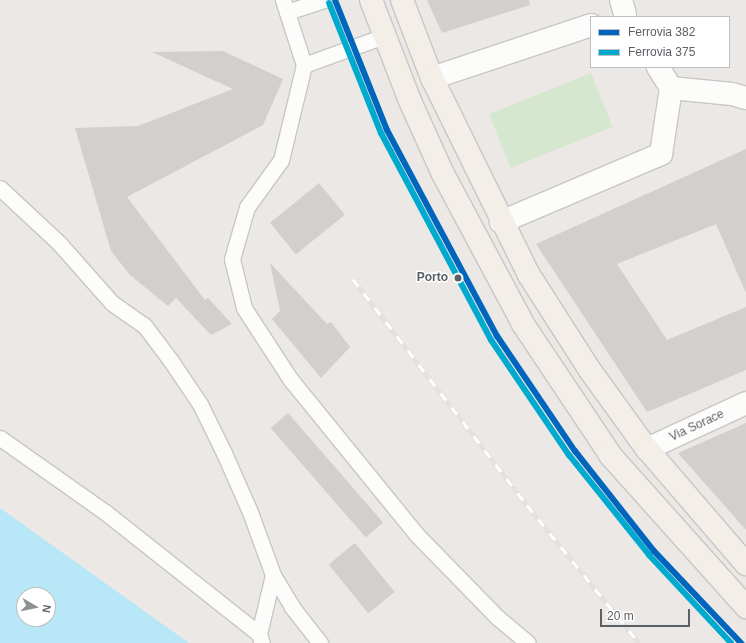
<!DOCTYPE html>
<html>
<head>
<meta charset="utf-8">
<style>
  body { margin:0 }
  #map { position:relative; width:746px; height:643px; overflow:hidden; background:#ebe8e5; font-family:Helvetica,sans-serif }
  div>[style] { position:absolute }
  .green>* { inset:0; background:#d6e7d0; transform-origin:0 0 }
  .water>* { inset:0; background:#b8e7f7 }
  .building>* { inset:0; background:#d2cfce; transform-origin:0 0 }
  .roads { filter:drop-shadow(1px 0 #c7c7c7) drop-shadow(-1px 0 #c7c7c7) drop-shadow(0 1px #c7c7c7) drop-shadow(0 -1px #c7c7c7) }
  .lane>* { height:15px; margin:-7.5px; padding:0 7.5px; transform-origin:7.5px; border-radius:7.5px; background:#fcfcfb }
  .street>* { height:22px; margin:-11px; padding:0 11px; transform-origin:11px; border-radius:11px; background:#fcfcfb }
  .primary>* { height:22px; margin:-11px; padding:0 11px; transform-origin:11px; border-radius:11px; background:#f3eee7 }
  .rail>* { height:4.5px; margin-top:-2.25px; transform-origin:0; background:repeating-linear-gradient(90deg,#fff 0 9px,#e2e2e2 0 18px); box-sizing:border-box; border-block:1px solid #e2e2e2 }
  .rail-1>* { height:6px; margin:-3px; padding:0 3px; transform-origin:3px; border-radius:3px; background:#0065bd }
  .rail-2>* { height:6px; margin:-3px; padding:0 3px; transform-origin:3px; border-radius:3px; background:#00a9ce }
  .dots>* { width:11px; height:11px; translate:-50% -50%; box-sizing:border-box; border:2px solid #fff; border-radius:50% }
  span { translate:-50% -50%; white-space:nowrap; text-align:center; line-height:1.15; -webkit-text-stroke:3px #fff; paint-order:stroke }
  .stop-label { font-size:12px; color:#5b6064; font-weight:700 }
  .right { translate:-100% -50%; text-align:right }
  .street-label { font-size:12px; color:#5b6064 }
  .legend { position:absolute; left:590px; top:16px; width:140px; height:52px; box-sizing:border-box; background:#fff; border:1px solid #bdbfc1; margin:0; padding:5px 7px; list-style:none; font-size:12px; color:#5b6064 }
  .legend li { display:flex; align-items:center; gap:8px; height:20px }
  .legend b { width:20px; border:1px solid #bdbfc1 }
  .north { position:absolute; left:16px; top:587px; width:40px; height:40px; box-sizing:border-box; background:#fff; border:1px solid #bdbfc1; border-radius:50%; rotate:99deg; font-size:11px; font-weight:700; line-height:16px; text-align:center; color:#5b6064 }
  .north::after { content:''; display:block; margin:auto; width:14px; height:18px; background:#8d9091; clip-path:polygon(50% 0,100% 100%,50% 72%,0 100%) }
  .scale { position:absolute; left:600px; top:609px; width:90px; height:18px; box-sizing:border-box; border:2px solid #5b6064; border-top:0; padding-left:5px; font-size:12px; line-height:14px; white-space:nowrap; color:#5b6064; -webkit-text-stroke:3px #fff; paint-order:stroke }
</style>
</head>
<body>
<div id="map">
  <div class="green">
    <div style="left:591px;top:73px;width:58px;height:110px;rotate:68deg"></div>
  </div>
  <div class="water">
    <div style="clip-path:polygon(evenodd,0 508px,189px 643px,0 643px,0 508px,24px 595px,48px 595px,48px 619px,24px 619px,24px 595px)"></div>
  </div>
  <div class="building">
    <div style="clip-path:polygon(427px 0,529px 0,530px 5px,442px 33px)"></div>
    <div style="clip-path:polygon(223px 51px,283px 79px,263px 125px,127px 197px,205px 300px,208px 298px,232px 324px,211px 335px,176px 298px,168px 306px,130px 275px,111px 251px,75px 128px,138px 126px,233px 89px,152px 52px)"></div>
    <div style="clip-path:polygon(746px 149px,746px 293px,716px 224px,617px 264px,667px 340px,746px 307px,746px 370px,647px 412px,536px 244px)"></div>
    <div style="left:319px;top:183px;width:41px;height:63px;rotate:51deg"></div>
    <div style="clip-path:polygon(270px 263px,327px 324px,331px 322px,350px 347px,321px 378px,272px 319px,280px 311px)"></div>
    <div style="left:288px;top:413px;width:145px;height:23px;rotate:49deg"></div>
    <div style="clip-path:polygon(746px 423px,746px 530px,678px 453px)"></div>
    <div style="left:355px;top:543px;width:63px;height:34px;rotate:51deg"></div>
  </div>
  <div class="roads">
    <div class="lane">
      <div style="left:283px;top:0;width:68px;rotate:72.1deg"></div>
      <div style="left:304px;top:65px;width:98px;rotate:103.6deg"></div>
      <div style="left:281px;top:160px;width:58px;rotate:125.9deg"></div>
      <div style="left:247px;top:207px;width:54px;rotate:106.1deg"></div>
      <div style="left:232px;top:259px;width:50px;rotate:76.2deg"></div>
      <div style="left:244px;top:308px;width:86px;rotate:56.9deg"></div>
      <div style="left:291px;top:380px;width:198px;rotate:50.9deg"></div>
      <div style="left:416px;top:534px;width:116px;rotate:45.7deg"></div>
      <div style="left:497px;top:617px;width:40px;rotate:40deg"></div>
      <div style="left:287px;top:12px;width:40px;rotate:-18deg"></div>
      <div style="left:304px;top:65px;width:85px;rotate:-19.9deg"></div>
      <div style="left:0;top:188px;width:81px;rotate:43deg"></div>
      <div style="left:59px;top:243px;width:80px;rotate:48.5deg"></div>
      <div style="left:112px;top:303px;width:39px;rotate:35deg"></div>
      <div style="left:144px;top:325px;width:45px;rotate:53.1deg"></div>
      <div style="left:171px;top:361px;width:52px;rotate:56deg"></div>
      <div style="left:200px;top:404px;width:55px;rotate:63.9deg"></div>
      <div style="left:224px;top:453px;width:64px;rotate:66.2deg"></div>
      <div style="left:250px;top:512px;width:67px;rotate:69.9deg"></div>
      <div style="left:273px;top:575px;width:37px;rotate:59deg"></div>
      <div style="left:292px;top:607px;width:46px;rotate:52.1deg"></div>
      <div style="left:0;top:438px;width:128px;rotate:35.2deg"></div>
      <div style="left:105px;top:512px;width:196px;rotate:38.4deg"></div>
      <div style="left:259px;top:634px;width:9px;rotate:72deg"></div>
      <div style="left:259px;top:634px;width:61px;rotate:-76.7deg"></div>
    </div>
    <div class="street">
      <div style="left:621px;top:0;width:15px;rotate:74deg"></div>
      <div style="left:432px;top:78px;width:168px;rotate:-18.4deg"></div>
      <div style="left:671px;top:88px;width:61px;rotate:5.6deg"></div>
      <div style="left:732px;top:94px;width:15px;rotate:16deg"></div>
      <div style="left:501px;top:222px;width:174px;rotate:-23deg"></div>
      <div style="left:661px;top:154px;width:67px;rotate:-81.4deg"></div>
      <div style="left:671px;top:88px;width:25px;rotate:-122deg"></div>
      <div style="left:647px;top:449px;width:109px;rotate:-24.9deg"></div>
    </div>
    <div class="primary">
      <div style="left:371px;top:0;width:108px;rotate:68.9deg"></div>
      <div style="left:410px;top:101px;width:78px;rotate:65.7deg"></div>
      <div style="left:442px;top:172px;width:172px;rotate:61.9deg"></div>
      <div style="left:523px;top:324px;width:159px;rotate:56.3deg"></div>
      <div style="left:611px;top:456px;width:203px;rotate:48.2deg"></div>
      <div style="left:402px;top:0;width:84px;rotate:69deg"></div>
      <div style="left:432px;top:78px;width:220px;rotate:63.8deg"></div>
      <div style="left:529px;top:275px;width:112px;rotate:57.4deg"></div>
      <div style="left:589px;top:369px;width:99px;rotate:54.1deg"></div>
      <div style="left:647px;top:449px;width:152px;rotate:49.3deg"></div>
    </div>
  </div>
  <div class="rail">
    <div style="left:353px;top:279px;width:285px;rotate:52.4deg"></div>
    <div style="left:527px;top:505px;width:178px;rotate:50.9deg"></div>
  </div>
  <div class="rail-1">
    <div style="left:335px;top:0;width:140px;rotate:68.2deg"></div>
    <div style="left:387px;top:130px;width:234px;rotate:61.9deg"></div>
    <div style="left:497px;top:336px;width:139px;rotate:55.9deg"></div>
    <div style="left:575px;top:451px;width:127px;rotate:51.7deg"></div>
    <div style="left:654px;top:551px;width:127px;rotate:46.6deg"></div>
  </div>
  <div class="rail-2">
    <div style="left:329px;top:3px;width:140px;rotate:68.2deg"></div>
    <div style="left:381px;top:133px;width:234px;rotate:62deg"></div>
    <div style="left:491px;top:340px;width:139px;rotate:55.9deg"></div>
    <div style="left:569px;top:455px;width:128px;rotate:51.3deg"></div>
    <div style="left:649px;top:555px;width:120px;rotate:47deg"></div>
  </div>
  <div class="dots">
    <div style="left:458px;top:278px;background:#5b6064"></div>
  </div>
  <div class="stop-label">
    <span class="right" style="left:448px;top:278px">Porto</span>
  </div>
  <div class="street-label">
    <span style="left:697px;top:426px;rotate:-25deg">Via Sorace</span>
  </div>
  <ul class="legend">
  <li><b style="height:5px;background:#0065bd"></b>Ferrovia 382</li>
  <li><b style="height:5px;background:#00a9ce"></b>Ferrovia 375</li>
  </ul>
  <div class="north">N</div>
  <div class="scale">20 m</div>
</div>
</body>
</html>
